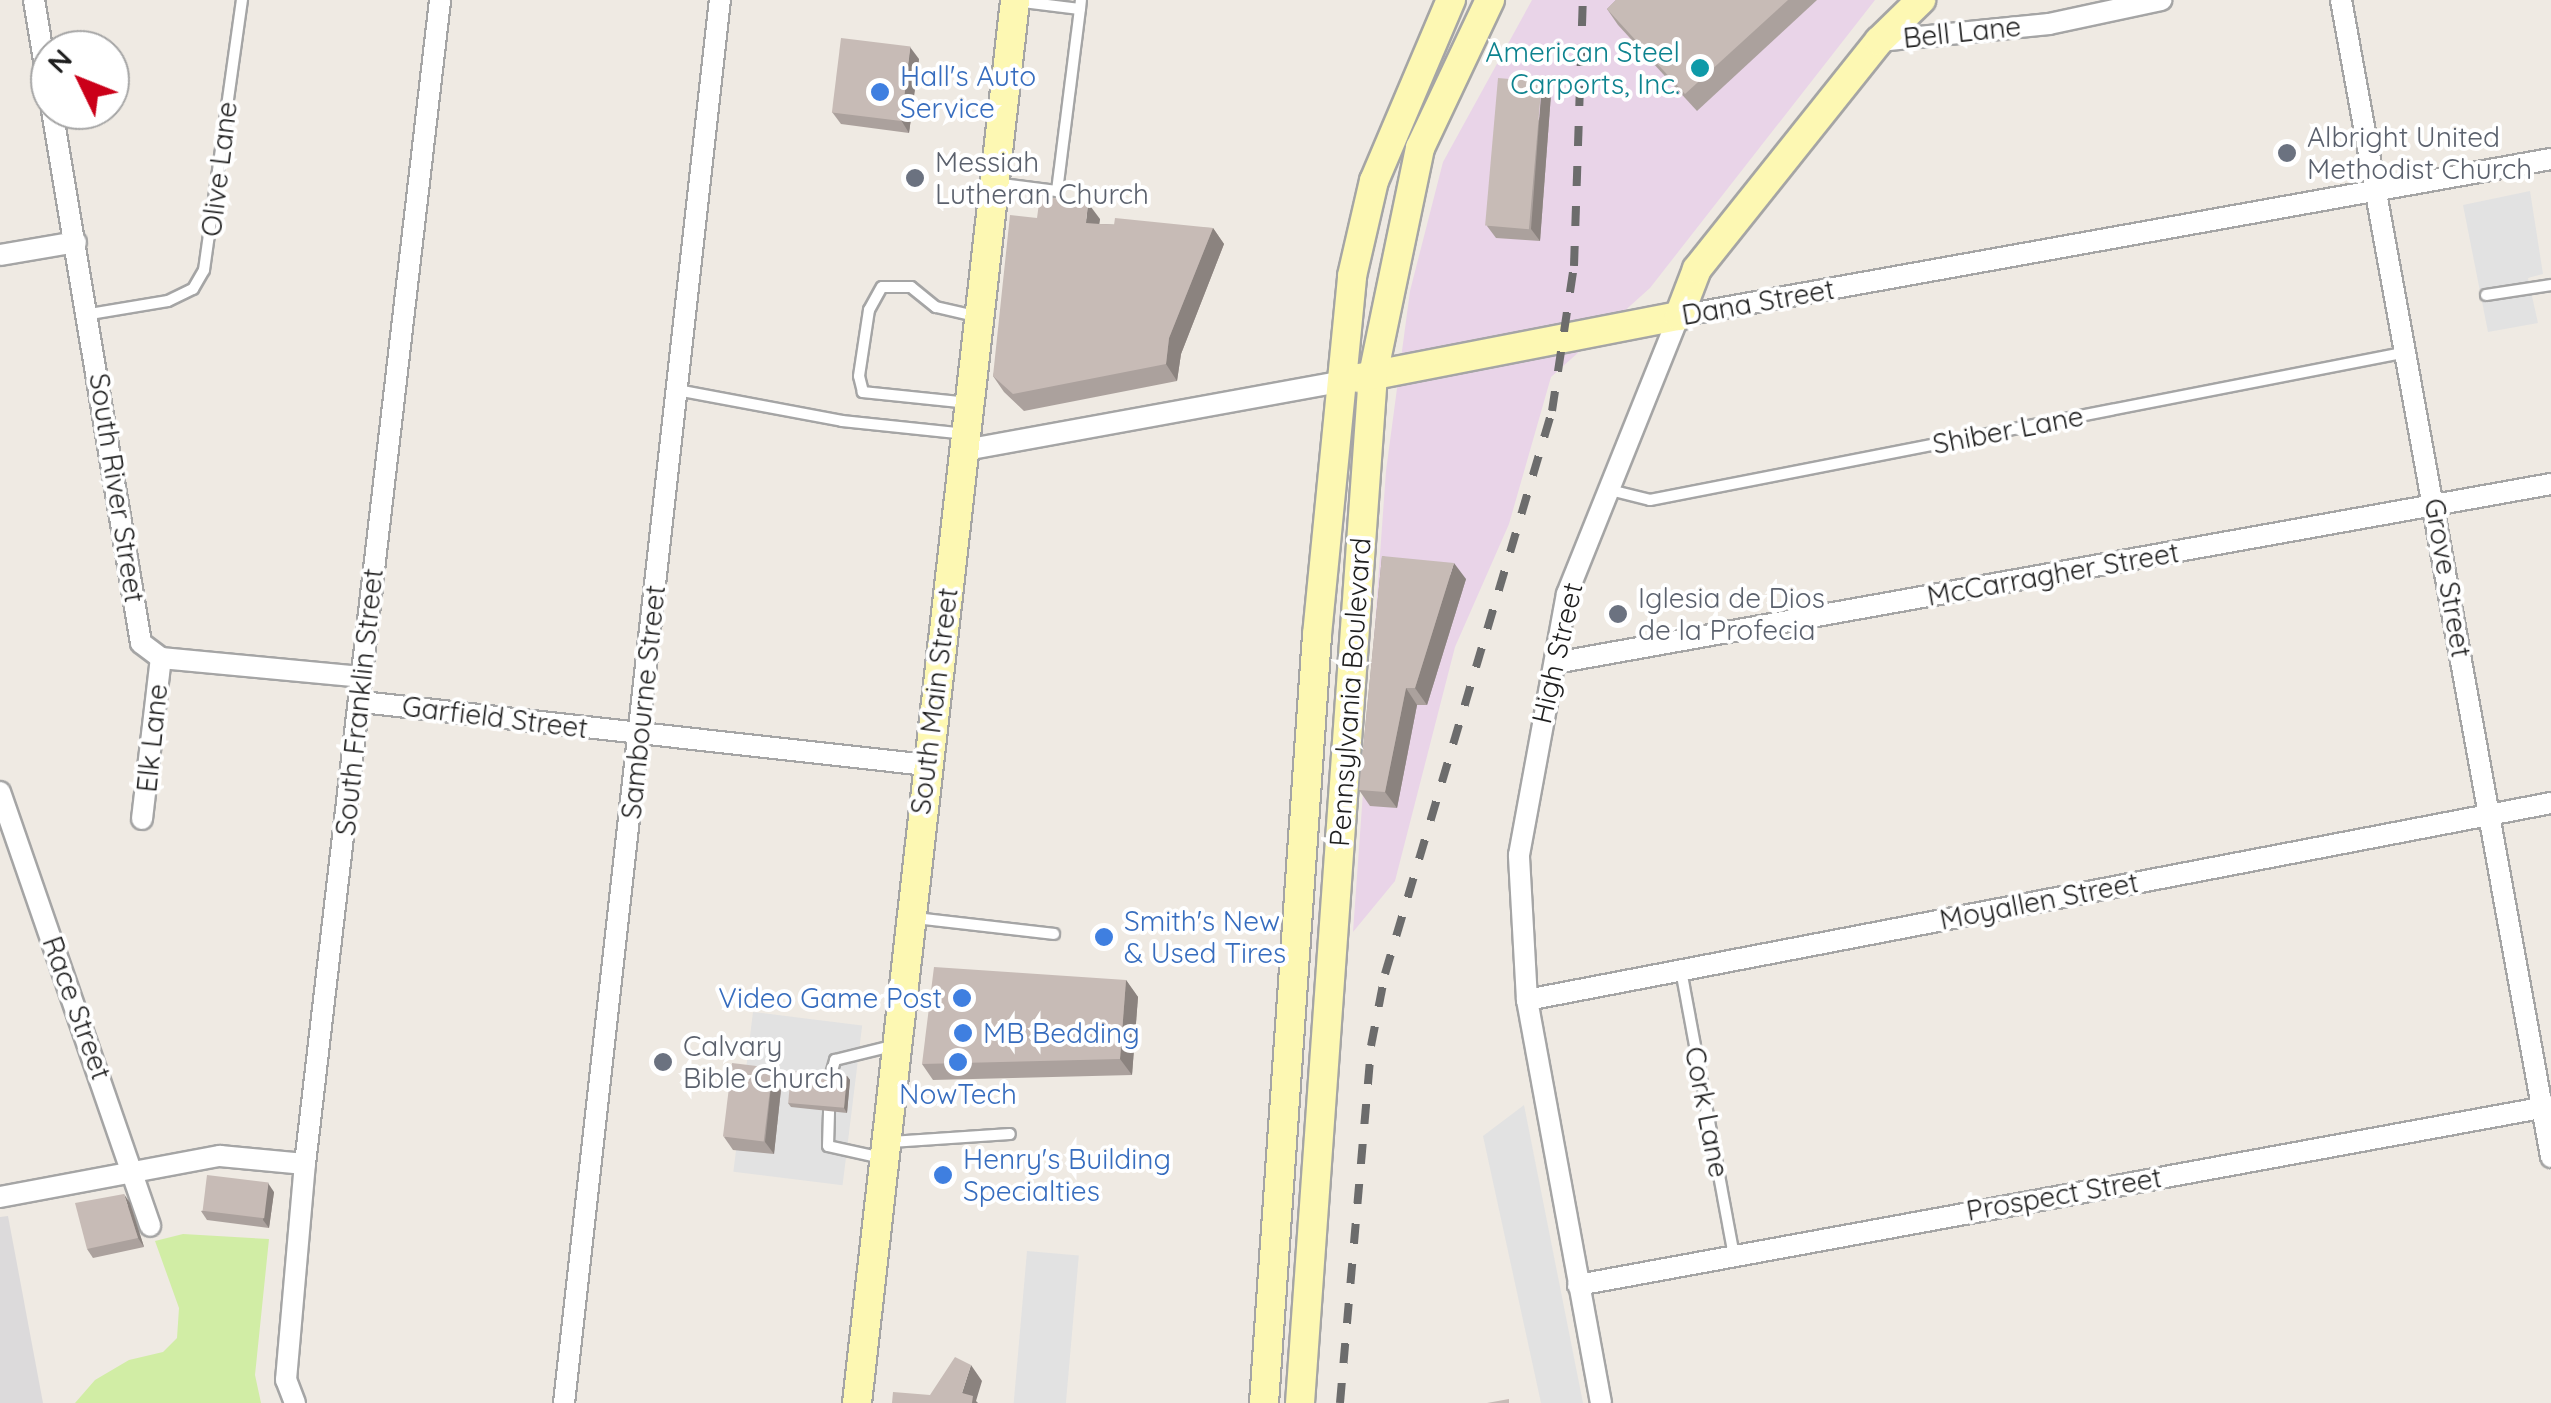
<!DOCTYPE html>
<html>
<head>
<meta charset="utf-8">
<style>
  body { margin:0 }
  #map { position:relative; width:2551px; height:1403px; overflow:hidden; background:#efeae3; font-family:Quicksand,sans-serif }
  div>[style] { position:absolute }
  .residential>* { inset:0; background:#dcdadb }
  .industrial>* { inset:0; background:#e9d4e8 }
  .grass>* { inset:0; background:#d1eda5 }
  .parking>* { inset:0; background:#e2e2e2; transform-origin:0 0 }
  .roads { filter:drop-shadow(2px 0 #a5a5a5) drop-shadow(-2px 0 #a5a5a5) drop-shadow(0 2px #a5a5a5) drop-shadow(0 -2px #a5a5a5) }
  .lane>* { height:10px; margin:-5px; padding:0 5px; transform-origin:5px; border-radius:5px; background:#fff }
  .street>* { height:20px; margin:-10px; padding:0 10px; transform-origin:10px; border-radius:10px; background:#fff }
  .secondary>* { height:28px; margin:-14px; padding:0 14px; transform-origin:14px; border-radius:14px; background:#fdf8b3 }
  .rail>* { height:8px; margin-top:-4px; transform-origin:0; background:repeating-linear-gradient(90deg,#6c6c6c 0 20px,transparent 0 40px) }
  .wall>* { inset:0; background:#aba19d }
  .shaded-wall>* { inset:0; background:#8b837f }
  .building>* { inset:0; background:#c7bbb6; transform-origin:0 0 }
  .dots>* { width:28px; height:28px; translate:-50% -50%; box-sizing:border-box; border:5px solid #fff; border-radius:50% }
  span { translate:-50% -50%; white-space:nowrap; text-align:center; line-height:1.15; -webkit-text-stroke:8px #fff; paint-order:stroke }
  .street-label { font-size:28px; color:#1e1e1e }
  .culture-label { font-size:28px; color:#0d838f }
  .right { translate:-100% -50%; text-align:right }
  .shop-label { font-size:28px; color:#366cbe }
  .left { translate:0 -50%; text-align:left }
  .worship-label { font-size:28px; color:#5b616d }
  .north { position:absolute; left:30px; top:30px; width:100px; height:100px; box-sizing:border-box; background:#fff; border:2px solid #a5a5a5; border-radius:50%; rotate:313deg; font-size:28px; font-weight:700; line-height:40px; text-align:center; color:#1e1e1e }
  .north::after { content:''; display:block; margin:auto; width:35px; height:45px; background:#cb0019; clip-path:polygon(50% 0,100% 100%,50% 72%,0 100%) }
</style>
</head>
<body>
<div id="map">
  <div class="residential">
    <div style="clip-path:polygon(8px 1216px,43px 1403px,0 1403px,0 1217px)"></div>
  </div>
  <div class="industrial">
    <div style="clip-path:polygon(1532px 0,1875px 0,1650px 288px,1551px 377px,1509px 524px,1455px 647px,1395px 881px,1353px 932px,1386px 471px,1410px 291px,1443px 162px)"></div>
  </div>
  <div class="grass">
    <div style="clip-path:polygon(183px 1234px,269px 1239px,255px 1375px,261px 1403px,75px 1403px,95px 1380px,129px 1360px,163px 1352px,177px 1338px,179px 1308px,155px 1241px)"></div>
  </div>
  <div class="parking">
    <div style="clip-path:polygon(2530px 191px,2543px 274px,2528px 278px,2538px 323px,2488px 332px,2463px 205px)"></div>
    <div style="left:753px;top:1012px;width:110px;height:161px;rotate:7deg"></div>
    <div style="clip-path:polygon(1524px 1105px,1583px 1403px,1541px 1403px,1483px 1136px)"></div>
    <div style="left:1027px;top:1251px;width:52px;height:153px;rotate:5deg"></div>
  </div>
  <div class="roads">
    <div class="lane">
      <div style="left:1015px;top:1px;width:65px;rotate:7deg"></div>
      <div style="left:1080px;top:9px;width:9px;rotate:-84deg"></div>
      <div style="left:995px;top:183px;width:63px;rotate:7.4deg"></div>
      <div style="left:1057px;top:191px;width:183px;rotate:-82.8deg"></div>
      <div style="left:2486px;top:295px;width:66px;rotate:-8.7deg"></div>
      <div style="left:90px;top:314px;width:79px;rotate:-9.5deg"></div>
      <div style="left:168px;top:301px;width:28px;rotate:-26deg"></div>
      <div style="left:193px;top:289px;width:22px;rotate:-60deg"></div>
      <div style="left:204px;top:270px;width:273px;rotate:-82deg"></div>
      <div style="left:677px;top:390px;width:168px;rotate:10.6deg"></div>
      <div style="left:842px;top:421px;width:125px;rotate:6deg"></div>
      <div style="left:969px;top:403px;width:107px;rotate:-174.1deg"></div>
      <div style="left:863px;top:392px;width:16px;rotate:-104deg"></div>
      <div style="left:859px;top:376px;width:67px;rotate:-81.4deg"></div>
      <div style="left:869px;top:310px;width:26px;rotate:-61deg"></div>
      <div style="left:882px;top:287px;width:29px"></div>
      <div style="left:911px;top:287px;width:32px;rotate:39deg"></div>
      <div style="left:936px;top:307px;width:44px;rotate:13.1deg"></div>
      <div style="left:1610px;top:490px;width:41px;rotate:14deg"></div>
      <div style="left:1650px;top:500px;width:771px;rotate:-11.06deg"></div>
      <div style="left:916px;top:918px;width:139px;rotate:6.6deg"></div>
      <div style="left:1681px;top:970px;width:290px;rotate:79.5deg"></div>
      <div style="left:891px;top:1142px;width:119px;rotate:-3.8deg"></div>
      <div style="left:882px;top:1158px;width:55px;rotate:-167.5deg"></div>
      <div style="left:828px;top:1146px;width:68px;rotate:-88.3deg"></div>
      <div style="left:830px;top:1078px;width:19px;rotate:-74deg"></div>
      <div style="left:835px;top:1060px;width:59px;rotate:-13.8deg"></div>
    </div>
    <div class="street">
      <div style="left:34px;top:0;width:98px;rotate:80.6deg"></div>
      <div style="left:2341px;top:0;width:1176px;rotate:79.71deg"></div>
      <div style="left:1879px;top:41px;width:171px;rotate:-5.7deg"></div>
      <div style="left:2049px;top:24px;width:115px;rotate:-12.1deg"></div>
      <div style="left:52px;top:110px;width:540px;rotate:80.52deg"></div>
      <div style="left:141px;top:643px;width:25px;rotate:37deg"></div>
      <div style="left:161px;top:658px;width:201px;rotate:5.4deg"></div>
      <div style="left:0;top:255px;width:77px;rotate:-9.7deg"></div>
      <div style="left:965px;top:450px;width:379px;rotate:-10.3deg"></div>
      <div style="left:1555px;top:663px;width:1012px;rotate:-10.19deg"></div>
      <div style="left:362px;top:702px;width:568px;rotate:6.37deg"></div>
      <div style="left:0;top:792px;width:459px;rotate:70.9deg"></div>
      <div style="left:142px;top:819px;width:162px;rotate:-83.3deg"></div>
      <div style="left:1527px;top:1000px;width:1043px;rotate:-10.89deg"></div>
      <div style="left:0;top:1197px;width:224px;rotate:-10.6deg"></div>
      <div style="left:220px;top:1156px;width:85px;rotate:5.4deg"></div>
      <div style="left:1578px;top:1285px;width:989px;rotate:-10.42deg"></div>
      <div style="left:295px;top:1403px;width:25px;rotate:-111deg"></div>
      <div style="left:286px;top:1380px;width:217px;rotate:-85deg"></div>
      <div style="left:305px;top:1164px;width:1172px;rotate:-83.38deg"></div>
      <div style="left:564px;top:1403px;width:1412px;rotate:-83.66deg"></div>
      <div style="left:1601px;top:1403px;width:410px;rotate:-100.4deg"></div>
      <div style="left:1527px;top:1000px;width:145px;rotate:-93.2deg"></div>
      <div style="left:1519px;top:855px;width:265px;rotate:-79.6deg"></div>
      <div style="left:1567px;top:594px;width:300px;rotate:-68.1deg"></div>
      <div style="left:1679px;top:316px;width:886px;rotate:-10.21deg"></div>
    </div>
    <div class="secondary">
      <div style="left:1359px;top:378px;width:326px;rotate:-11deg"></div>
      <div style="left:1679px;top:316px;width:50px;rotate:-69deg"></div>
      <div style="left:1697px;top:269px;width:292px;rotate:-51.4deg"></div>
      <div style="left:1879px;top:41px;width:59px;rotate:-44.3deg"></div>
      <div style="left:857px;top:1403px;width:1412px;rotate:-83.57deg"></div>
      <div style="left:1264px;top:1403px;width:770px;rotate:-86.05deg"></div>
      <div style="left:1317px;top:635px;width:361px;rotate:-84.4deg"></div>
      <div style="left:1352px;top:276px;width:98px;rotate:-77deg"></div>
      <div style="left:1374px;top:181px;width:197px;rotate:-67deg"></div>
      <div style="left:1300px;top:1403px;width:1031px;rotate:-85.94deg"></div>
      <div style="left:1373px;top:375px;width:232px;rotate:-78.3deg"></div>
      <div style="left:1420px;top:148px;width:164px;rotate:-64.7deg"></div>
    </div>
  </div>
  <div class="rail">
    <div style="left:1340px;top:1403px;width:358px;rotate:-85deg"></div>
    <div style="left:1371px;top:1046px;width:73px;rotate:-79deg"></div>
    <div style="left:1385px;top:974px;width:587px;rotate:-73.48deg"></div>
    <div style="left:1552px;top:411px;width:147px;rotate:-81.4deg"></div>
    <div style="left:1574px;top:266px;width:266px;rotate:-88.1deg"></div>
  </div>
  <div class="wall">
    <div style="clip-path:polygon(1616px 0,1817px 0,1697px 111px,1618px 25px,1607px 9px)"></div>
    <div style="clip-path:polygon(919px 59px,909px 133px,841px 124px,832px 112px)"></div>
    <div style="clip-path:polygon(1551px 94px,1540px 241px,1496px 238px,1487px 226px)"></div>
    <div style="clip-path:polygon(1037px 218px,1100px 219px,1099px 224px,1213px 228px,1224px 244px,1181px 354px,1177px 381px,1024px 411px,1004px 392px,993px 376px)"></div>
    <div style="clip-path:polygon(1382px 556px,1466px 579px,1427px 705px,1417px 705px,1397px 808px,1370px 806px,1359px 790px)"></div>
    <div style="clip-path:polygon(1126px 980px,1138px 997px,1132px 1075px,933px 1080px,922px 1064px)"></div>
    <div style="clip-path:polygon(847px 1076px,850px 1080px,847px 1113px,791px 1107px,788px 1103px)"></div>
    <div style="clip-path:polygon(782px 1080px,774px 1154px,733px 1150px,724px 1137px)"></div>
    <div style="clip-path:polygon(274px 1192px,269px 1228px,207px 1220px,201px 1211px)"></div>
    <div style="clip-path:polygon(130px 1203px,144px 1247px,93px 1258px,87px 1249px)"></div>
  </div>
  <div class="shaded-wall">
    <div style="clip-path:polygon(910px 47px,919px 59px,909px 133px,901px 120px)"></div>
    <div style="clip-path:polygon(1542px 82px,1551px 94px,1540px 241px,1531px 229px)"></div>
    <div style="clip-path:polygon(1088px 203px,1100px 219px,1097px 240px,1086px 223px)"></div>
    <div style="clip-path:polygon(1213px 228px,1224px 244px,1181px 354px,1177px 381px,1166px 364px,1169px 338px)"></div>
    <div style="clip-path:polygon(1454px 563px,1466px 579px,1427px 705px,1415px 688px)"></div>
    <div style="clip-path:polygon(1406px 688px,1417px 705px,1397px 808px,1385px 792px)"></div>
    <div style="clip-path:polygon(1126px 980px,1138px 997px,1132px 1075px,1120px 1059px)"></div>
    <div style="clip-path:polygon(773px 1068px,782px 1080px,774px 1154px,765px 1142px)"></div>
    <div style="clip-path:polygon(847px 1076px,850px 1080px,847px 1113px,844px 1108px)"></div>
    <div style="clip-path:polygon(268px 1183px,274px 1192px,269px 1228px,263px 1220px)"></div>
    <div style="clip-path:polygon(124px 1194px,130px 1203px,144px 1247px,138px 1238px)"></div>
    <div style="clip-path:polygon(971px 1365px,982px 1381px,976px 1401px,978px 1403px,969px 1403px,962px 1393px)"></div>
  </div>
  <div class="building">
    <div style="clip-path:polygon(1616px 0,1788px 0,1685px 94px,1607px 9px)"></div>
    <div style="left:841px;top:38px;width:70px;height:75px;rotate:7deg"></div>
    <div style="left:1498px;top:78px;width:44px;height:148px;rotate:5deg"></div>
    <div style="clip-path:polygon(1040px 196px,1088px 203px,1086px 223px,1114px 225px,1115px 218px,1213px 228px,1169px 338px,1166px 364px,1013px 394px,993px 376px,1010px 215px,1037px 218px)"></div>
    <div style="clip-path:polygon(1382px 556px,1454px 563px,1415px 688px,1406px 688px,1385px 792px,1359px 790px)"></div>
    <div style="clip-path:polygon(934px 967px,1126px 980px,1120px 1059px,922px 1064px)"></div>
    <div style="left:732px;top:1063px;width:41px;height:74px;rotate:7deg"></div>
    <div style="left:791px;top:1071px;width:56px;height:32px;rotate:5deg"></div>
    <div style="left:207px;top:1175px;width:62px;height:36px;rotate:7deg"></div>
    <div style="clip-path:polygon(124px 1194px,138px 1238px,87px 1249px,75px 1203px)"></div>
    <div style="clip-path:polygon(955px 1357px,971px 1365px,962px 1393px,973px 1396px,972px 1403px,892px 1403px,893px 1392px,930px 1395px)"></div>
    <div style="clip-path:polygon(1509px 1399px,1509px 1403px,1487px 1403px)"></div>
  </div>
  <div class="dots">
    <div style="left:1700px;top:68px;background:#0f9aa8"></div>
    <div style="left:880px;top:92px;background:#3f7fe0"></div>
    <div style="left:2287px;top:153px;background:#6b7280"></div>
    <div style="left:915px;top:178px;background:#6b7280"></div>
    <div style="left:1618px;top:614px;background:#6b7280"></div>
    <div style="left:1104px;top:937px;background:#3f7fe0"></div>
    <div style="left:962px;top:998px;background:#3f7fe0"></div>
    <div style="left:963px;top:1033px;background:#3f7fe0"></div>
    <div style="left:663px;top:1062px;background:#6b7280"></div>
    <div style="left:958px;top:1062px;background:#3f7fe0"></div>
    <div style="left:943px;top:1175px;background:#3f7fe0"></div>
  </div>
  <div class="street-label">
    <span style="left:1962px;top:32px;rotate:-6deg">Bell Lane</span>
    <span style="left:219px;top:169px;rotate:-83deg">Olive Lane</span>
    <span style="left:1758px;top:302px;rotate:-10deg">Dana Street</span>
    <span style="left:2008px;top:430px;rotate:-11deg">Shiber Lane</span>
    <span style="left:117px;top:488px;rotate:81deg">South River Street</span>
    <span style="left:2053px;top:574px;rotate:-10deg">McCarragher Street</span>
    <span style="left:2448px;top:578px;rotate:80deg">Grove Street</span>
    <span style="left:1557px;top:653px;rotate:-77deg">High Street</span>
    <span style="left:1350px;top:692px;rotate:-86deg">Pennsylvania Boulevard</span>
    <span style="left:934px;top:701px;rotate:-83deg">South Main Street</span>
    <span style="left:359px;top:702px;rotate:-84deg">South Franklin Street</span>
    <span style="left:643px;top:702px;rotate:-84deg">Sambourne Street</span>
    <span style="left:495px;top:717px;rotate:7deg">Garfield Street</span>
    <span style="left:152px;top:738px;rotate:-84deg">Elk Lane</span>
    <span style="left:2039px;top:901px;rotate:-11deg">Moyallen Street</span>
    <span style="left:77px;top:1008px;rotate:70deg">Race Street</span>
    <span style="left:1707px;top:1112px;rotate:79deg">Cork Lane</span>
    <span style="left:2064px;top:1194px;rotate:-10deg">Prospect Street</span>
  </div>
  <div class="culture-label">
    <span class="right" style="left:1680px;top:68px">American Steel<br>Carports, Inc.</span>
  </div>
  <div class="shop-label">
    <span class="left" style="left:900px;top:92px">Hall's Auto<br>Service</span>
    <span class="left" style="left:1124px;top:937px">Smith's New<br>&amp; Used Tires</span>
    <span class="right" style="left:942px;top:998px">Video Game Post</span>
    <span class="left" style="left:983px;top:1033px">MB Bedding</span>
    <span style="left:958px;top:1094px">NowTech</span>
    <span class="left" style="left:963px;top:1175px">Henry's Building<br>Specialties</span>
  </div>
  <div class="worship-label">
    <span class="left" style="left:2307px;top:153px">Albright United<br>Methodist Church</span>
    <span class="left" style="left:935px;top:178px">Messiah<br>Lutheran Church</span>
    <span class="left" style="left:1638px;top:614px">Iglesia de Dios<br>de la Profecia</span>
    <span class="left" style="left:683px;top:1062px">Calvary<br>Bible Church</span>
  </div>
  <div class="north">N</div>
</div>
</body>
</html>
